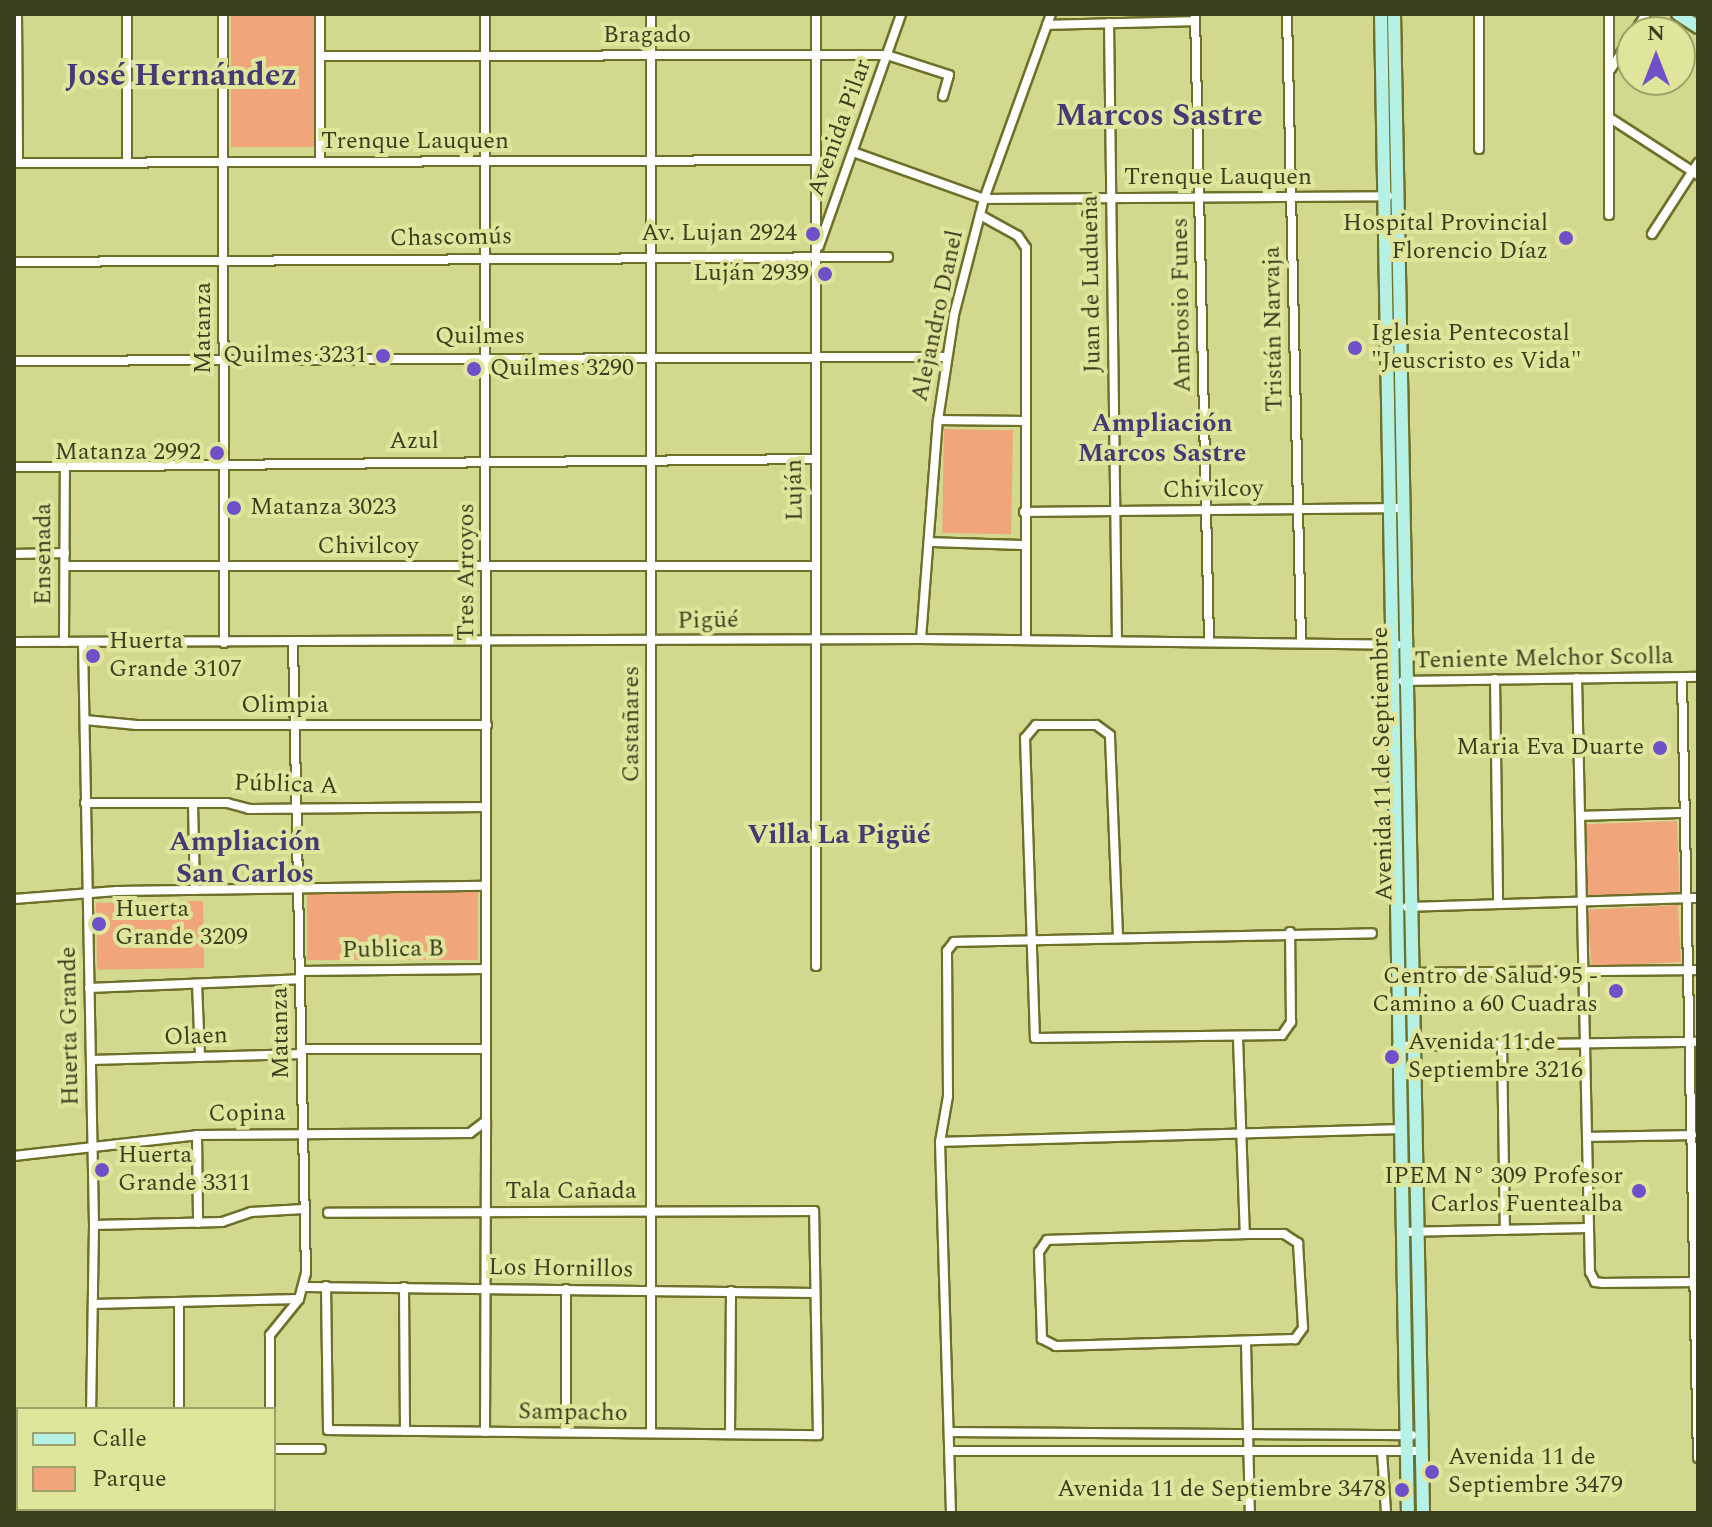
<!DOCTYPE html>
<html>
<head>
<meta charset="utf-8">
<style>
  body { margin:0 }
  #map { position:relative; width:1712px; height:1527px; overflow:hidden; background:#d3d88f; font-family:Spectral,serif }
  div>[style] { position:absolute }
  .green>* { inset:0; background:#f0a67a; transform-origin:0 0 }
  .roads { filter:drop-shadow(2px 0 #6e7029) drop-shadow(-2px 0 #6e7029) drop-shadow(0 2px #6e7029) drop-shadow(0 -2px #6e7029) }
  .street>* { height:8px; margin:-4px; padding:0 4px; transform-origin:4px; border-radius:4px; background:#fff }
  .secondary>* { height:12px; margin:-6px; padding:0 6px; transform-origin:6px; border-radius:6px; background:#b5f2e5 }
  .dots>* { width:22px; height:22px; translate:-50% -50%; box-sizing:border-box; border:4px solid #e0e59c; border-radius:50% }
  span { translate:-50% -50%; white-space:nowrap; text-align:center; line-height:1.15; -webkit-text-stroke:8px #e0e59c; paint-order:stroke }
  .street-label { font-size:24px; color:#3c3e20 }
  .poi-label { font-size:24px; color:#3c3e20 }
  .right { translate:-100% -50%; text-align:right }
  .left { translate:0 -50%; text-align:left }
  .neighbourhood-label { font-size:26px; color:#473976; font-weight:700 }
  .quarter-label { font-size:28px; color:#473976; font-weight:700 }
  .district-label { font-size:32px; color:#473976; font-weight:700 }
  .frame { position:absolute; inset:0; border:16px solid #3c3e20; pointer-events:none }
  .legend { position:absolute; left:16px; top:1407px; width:260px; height:104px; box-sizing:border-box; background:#e0e59c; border:2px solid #9ea26a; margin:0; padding:10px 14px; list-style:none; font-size:24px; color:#3c3e20 }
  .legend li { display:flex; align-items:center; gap:16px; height:40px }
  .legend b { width:40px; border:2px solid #9ea26a }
  .north { position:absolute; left:1616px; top:16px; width:80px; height:80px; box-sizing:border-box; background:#e0e59c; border:2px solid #9ea26a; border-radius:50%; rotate:0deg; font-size:22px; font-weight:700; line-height:32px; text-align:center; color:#3c3e20 }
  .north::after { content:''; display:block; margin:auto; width:28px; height:36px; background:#7050c9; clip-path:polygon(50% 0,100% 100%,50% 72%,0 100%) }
</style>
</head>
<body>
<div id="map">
  <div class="green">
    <div style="left:231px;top:14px;width:84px;height:133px"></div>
    <div style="left:944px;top:429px;width:69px;height:104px;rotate:1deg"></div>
    <div style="left:1677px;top:821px;width:72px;height:91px;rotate:88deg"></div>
    <div style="left:307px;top:891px;width:171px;height:69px"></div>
    <div style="left:203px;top:901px;width:67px;height:107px;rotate:89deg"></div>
    <div style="left:1678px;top:905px;width:57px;height:90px;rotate:87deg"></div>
  </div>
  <div class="roads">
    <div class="street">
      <div style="left:17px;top:14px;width:149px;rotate:89.6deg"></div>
      <div style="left:127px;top:14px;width:149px;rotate:90deg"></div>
      <div style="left:223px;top:14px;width:629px;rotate:89.91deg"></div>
      <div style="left:320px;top:14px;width:148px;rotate:90deg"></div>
      <div style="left:1195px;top:14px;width:628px;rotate:88.72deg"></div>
      <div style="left:1287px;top:14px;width:629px;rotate:88.72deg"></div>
      <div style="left:1479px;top:14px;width:135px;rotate:90deg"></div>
      <div style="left:1109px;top:23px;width:618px;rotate:89.26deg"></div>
      <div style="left:1047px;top:25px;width:148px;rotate:-1.5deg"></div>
      <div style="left:1635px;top:32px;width:21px;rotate:-59deg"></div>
      <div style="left:320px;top:56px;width:567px;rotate:-0.1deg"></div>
      <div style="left:887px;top:55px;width:65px;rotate:17.9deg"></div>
      <div style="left:949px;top:75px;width:22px;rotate:106deg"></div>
      <div style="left:1611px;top:69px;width:39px;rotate:-58deg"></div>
      <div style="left:1610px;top:118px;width:105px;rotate:32.9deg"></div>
      <div style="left:853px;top:152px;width:139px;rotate:19.7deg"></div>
      <div style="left:984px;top:199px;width:404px;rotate:-0.4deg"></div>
      <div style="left:14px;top:163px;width:802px;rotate:-0.21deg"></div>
      <div style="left:980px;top:215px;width:43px;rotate:28.9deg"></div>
      <div style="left:1018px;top:236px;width:14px;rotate:56deg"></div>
      <div style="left:1026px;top:248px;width:392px;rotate:90deg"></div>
      <div style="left:1609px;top:215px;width:201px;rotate:-90deg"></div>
      <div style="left:1652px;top:234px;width:85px;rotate:-57.1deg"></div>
      <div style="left:819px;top:246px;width:246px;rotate:-70.5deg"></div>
      <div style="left:14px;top:262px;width:874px;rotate:-0.33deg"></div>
      <div style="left:14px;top:361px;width:932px;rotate:-0.25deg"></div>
      <div style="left:938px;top:420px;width:85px;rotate:0.7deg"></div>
      <div style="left:14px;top:467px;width:801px;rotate:-0.57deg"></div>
      <div style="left:1024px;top:512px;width:378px;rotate:-0.6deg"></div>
      <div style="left:929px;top:542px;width:96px;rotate:1.8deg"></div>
      <div style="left:14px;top:554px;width:51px;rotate:-1.1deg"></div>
      <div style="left:65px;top:566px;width:751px"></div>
      <div style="left:921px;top:639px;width:220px;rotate:-85.6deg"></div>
      <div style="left:938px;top:420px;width:106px;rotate:-81.3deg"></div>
      <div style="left:954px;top:315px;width:120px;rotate:-75.5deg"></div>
      <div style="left:984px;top:199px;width:197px;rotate:-70.1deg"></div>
      <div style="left:14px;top:642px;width:907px;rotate:-0.19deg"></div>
      <div style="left:921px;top:639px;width:476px;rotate:0.7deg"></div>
      <div style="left:64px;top:642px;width:175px;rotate:-89.7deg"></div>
      <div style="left:83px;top:642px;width:583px;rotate:88.92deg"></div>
      <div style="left:94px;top:1225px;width:184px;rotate:90.9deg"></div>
      <div style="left:1682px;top:677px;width:781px;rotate:88.83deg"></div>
      <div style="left:1577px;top:678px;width:594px;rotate:88.75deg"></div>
      <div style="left:1590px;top:1272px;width:11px;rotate:63deg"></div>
      <div style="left:1595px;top:1282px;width:8px;rotate:7deg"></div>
      <div style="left:1603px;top:1283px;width:94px;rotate:-0.6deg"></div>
      <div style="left:1495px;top:679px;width:225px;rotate:89.2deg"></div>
      <div style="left:1403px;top:681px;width:295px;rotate:-0.8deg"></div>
      <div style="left:85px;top:720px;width:52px;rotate:5.5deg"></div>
      <div style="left:137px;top:725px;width:350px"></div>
      <div style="left:85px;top:803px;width:142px"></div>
      <div style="left:227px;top:803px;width:23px;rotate:15deg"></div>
      <div style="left:249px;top:809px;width:237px;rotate:-0.5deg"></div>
      <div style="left:193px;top:804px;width:86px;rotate:88.7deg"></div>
      <div style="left:1581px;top:816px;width:103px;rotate:-1.7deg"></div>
      <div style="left:14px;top:899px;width:103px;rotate:-4.4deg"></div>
      <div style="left:117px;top:891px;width:368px;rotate:-0.8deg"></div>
      <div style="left:1407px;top:907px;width:291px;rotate:-1.8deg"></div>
      <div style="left:1118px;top:936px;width:201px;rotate:-92.3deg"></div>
      <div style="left:1110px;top:735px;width:17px;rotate:-144deg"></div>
      <div style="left:1096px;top:725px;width:60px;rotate:180deg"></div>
      <div style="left:1036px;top:725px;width:17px;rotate:130deg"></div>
      <div style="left:1025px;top:738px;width:300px;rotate:88.1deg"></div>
      <div style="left:1035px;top:1038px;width:247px;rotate:-0.7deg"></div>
      <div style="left:1282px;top:1035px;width:16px;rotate:-55deg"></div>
      <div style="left:1291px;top:1022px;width:90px;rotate:-90.6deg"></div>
      <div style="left:816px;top:966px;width:952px;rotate:-90deg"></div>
      <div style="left:300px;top:971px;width:186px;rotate:-0.6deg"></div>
      <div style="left:1408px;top:973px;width:290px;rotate:-0.6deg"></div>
      <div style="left:197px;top:984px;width:73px;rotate:87.6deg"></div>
      <div style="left:89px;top:988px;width:211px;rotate:-2.4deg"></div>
      <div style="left:1238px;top:1038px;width:196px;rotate:88deg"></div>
      <div style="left:1502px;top:1045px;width:185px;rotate:89.1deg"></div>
      <div style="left:1397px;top:1046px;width:301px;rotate:-0.8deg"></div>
      <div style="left:302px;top:1049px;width:184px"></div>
      <div style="left:91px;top:1060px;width:211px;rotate:-1.6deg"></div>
      <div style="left:197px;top:1135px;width:88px;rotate:89.3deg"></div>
      <div style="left:1587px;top:1137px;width:105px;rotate:-1.1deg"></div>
      <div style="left:940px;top:1142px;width:47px;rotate:-80.1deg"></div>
      <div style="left:948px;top:1096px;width:145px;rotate:-90.4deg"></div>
      <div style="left:947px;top:951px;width:11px;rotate:-52deg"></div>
      <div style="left:954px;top:942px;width:418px;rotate:-1.2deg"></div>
      <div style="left:14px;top:1156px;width:184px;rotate:-6.5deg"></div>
      <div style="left:197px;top:1135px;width:273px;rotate:-0.4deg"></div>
      <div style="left:470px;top:1133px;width:20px;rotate:-37deg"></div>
      <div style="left:486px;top:1121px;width:1107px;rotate:-90.05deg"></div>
      <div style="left:94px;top:1225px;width:128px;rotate:-1.3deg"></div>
      <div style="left:222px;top:1222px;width:31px;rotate:-19deg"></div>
      <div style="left:251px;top:1212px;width:53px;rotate:-3.2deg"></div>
      <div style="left:1401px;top:1232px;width:188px;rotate:-1.2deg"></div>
      <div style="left:1245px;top:1234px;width:39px"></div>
      <div style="left:1284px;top:1234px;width:17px;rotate:33deg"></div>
      <div style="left:1298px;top:1243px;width:85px;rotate:86.6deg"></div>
      <div style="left:1303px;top:1328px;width:14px;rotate:126deg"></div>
      <div style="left:1295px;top:1339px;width:239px;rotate:178.3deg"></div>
      <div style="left:1056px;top:1346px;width:16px;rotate:-153deg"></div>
      <div style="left:1042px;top:1339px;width:87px;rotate:-92deg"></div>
      <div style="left:1039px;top:1252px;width:14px;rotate:-56deg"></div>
      <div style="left:1047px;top:1240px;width:198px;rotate:-1.7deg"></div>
      <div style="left:326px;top:1286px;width:144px;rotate:89.2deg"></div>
      <div style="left:328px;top:1430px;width:490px;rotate:0.6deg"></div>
      <div style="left:818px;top:1435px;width:224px;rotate:-91deg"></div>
      <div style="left:814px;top:1211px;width:486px;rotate:179.8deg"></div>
      <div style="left:305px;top:1287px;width:510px;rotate:0.67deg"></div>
      <div style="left:404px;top:1287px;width:144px;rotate:89.6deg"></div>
      <div style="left:566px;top:1289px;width:143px;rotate:90deg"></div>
      <div style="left:93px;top:1304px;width:206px;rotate:-1.4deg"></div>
      <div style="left:1246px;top:1343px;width:170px;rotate:88.7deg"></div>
      <div style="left:179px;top:1409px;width:107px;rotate:-90deg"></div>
      <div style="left:270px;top:1409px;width:74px;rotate:-90deg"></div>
      <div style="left:270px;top:1335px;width:46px;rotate:-51.1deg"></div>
      <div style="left:299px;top:1299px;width:27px;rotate:-75deg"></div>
      <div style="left:306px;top:1273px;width:630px;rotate:-91.18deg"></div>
      <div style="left:485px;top:1432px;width:310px;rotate:-89.8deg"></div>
      <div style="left:949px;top:1432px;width:463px;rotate:0.4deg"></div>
      <div style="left:651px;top:1433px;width:1419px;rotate:-90deg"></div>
      <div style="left:730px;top:1434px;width:143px;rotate:-89.6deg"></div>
      <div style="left:14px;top:1447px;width:4px"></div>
      <div style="left:274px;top:1449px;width:47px"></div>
      <div style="left:949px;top:1451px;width:472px"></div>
      <div style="left:1382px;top:1452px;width:61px;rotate:86.2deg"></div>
      <div style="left:178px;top:1509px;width:4px;rotate:90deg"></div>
      <div style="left:270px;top:1509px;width:4px;rotate:90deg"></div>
      <div style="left:89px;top:1513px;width:4px;rotate:-90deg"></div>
      <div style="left:951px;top:1513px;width:371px;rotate:-91.7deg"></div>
      <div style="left:940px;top:1142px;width:459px;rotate:-1.6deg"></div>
    </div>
    <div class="secondary">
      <div style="left:1381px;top:14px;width:1499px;rotate:88.97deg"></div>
      <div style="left:1394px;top:14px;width:1499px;rotate:88.89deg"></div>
      <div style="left:1678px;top:14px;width:24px;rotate:33deg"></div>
    </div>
  </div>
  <div class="dots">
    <div style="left:813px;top:234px;background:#7050c9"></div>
    <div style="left:1566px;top:238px;background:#7050c9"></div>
    <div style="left:825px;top:274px;background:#7050c9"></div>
    <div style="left:1355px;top:348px;background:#7050c9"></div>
    <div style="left:383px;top:356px;background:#7050c9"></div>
    <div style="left:474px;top:369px;background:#7050c9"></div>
    <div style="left:217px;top:453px;background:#7050c9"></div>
    <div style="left:234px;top:508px;background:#7050c9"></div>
    <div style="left:93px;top:656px;background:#7050c9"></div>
    <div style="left:1660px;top:748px;background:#7050c9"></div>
    <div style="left:99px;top:924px;background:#7050c9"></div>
    <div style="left:1616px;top:991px;background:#7050c9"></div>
    <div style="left:1392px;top:1057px;background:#7050c9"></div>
    <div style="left:102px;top:1170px;background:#7050c9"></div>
    <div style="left:1639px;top:1191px;background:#7050c9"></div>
    <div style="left:1432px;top:1472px;background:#7050c9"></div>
    <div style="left:1402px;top:1490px;background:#7050c9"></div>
  </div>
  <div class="street-label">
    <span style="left:647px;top:36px">Bragado</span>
    <span style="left:840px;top:128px;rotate:-70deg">Avenida Pilar</span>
    <span style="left:415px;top:142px">Trenque Lauquen</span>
    <span style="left:1218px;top:178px">Trenque Lauquen</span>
    <span style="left:451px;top:238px;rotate:-1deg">Chascomús</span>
    <span style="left:1092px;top:284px;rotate:-91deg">Juan de Ludueña</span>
    <span style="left:1182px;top:305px;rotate:-91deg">Ambrosio Funes</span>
    <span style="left:938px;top:316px;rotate:-78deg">Alejandro Danel</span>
    <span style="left:204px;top:328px;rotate:-90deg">Matanza</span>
    <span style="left:1274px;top:329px;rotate:-91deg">Tristán Narvaja</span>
    <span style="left:480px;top:337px">Quilmes</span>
    <span style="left:414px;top:442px">Azul</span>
    <span style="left:795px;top:490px;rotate:-91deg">Luján</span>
    <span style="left:1213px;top:490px;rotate:-1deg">Chivilcoy</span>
    <span style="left:368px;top:547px">Chivilcoy</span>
    <span style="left:44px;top:554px;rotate:-90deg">Ensenada</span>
    <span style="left:467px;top:572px;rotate:-90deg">Tres Arroyos</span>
    <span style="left:708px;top:621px;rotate:-1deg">Pigüé</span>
    <span style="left:1544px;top:659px;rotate:-1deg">Teniente Melchor Scolla</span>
    <span style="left:285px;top:706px">Olimpia</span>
    <span style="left:632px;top:724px;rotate:-90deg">Castañares</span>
    <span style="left:1383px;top:764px;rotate:-91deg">Avenida 11 de Septiembre</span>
    <span style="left:286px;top:785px;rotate:2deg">Pública A</span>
    <span style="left:393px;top:950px;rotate:-1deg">Publica B</span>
    <span style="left:70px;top:1026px;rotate:-91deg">Huerta Grande</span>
    <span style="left:281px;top:1033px;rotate:-91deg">Matanza</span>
    <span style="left:196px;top:1037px;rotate:-2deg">Olaen</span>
    <span style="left:247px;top:1114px;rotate:-1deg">Copina</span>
    <span style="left:571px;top:1192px">Tala Cañada</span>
    <span style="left:561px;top:1269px;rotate:1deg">Los Hornillos</span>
    <span style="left:573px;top:1413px;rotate:1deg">Sampacho</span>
  </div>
  <div class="poi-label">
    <span class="right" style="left:1548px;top:238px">Hospital Provincial<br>Florencio Díaz</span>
    <span class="right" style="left:797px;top:234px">Av. Lujan 2924</span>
    <span class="right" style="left:809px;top:274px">Luján 2939</span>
    <span class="left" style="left:1371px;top:348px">Iglesia Pentecostal<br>"Jeuscristo es Vida"</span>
    <span class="right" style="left:367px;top:356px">Quilmes 3231</span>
    <span class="left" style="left:490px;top:369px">Quilmes 3290</span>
    <span class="right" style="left:201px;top:453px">Matanza 2992</span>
    <span class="left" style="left:250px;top:508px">Matanza 3023</span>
    <span class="left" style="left:109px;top:656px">Huerta<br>Grande 3107</span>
    <span class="right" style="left:1644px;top:748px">Maria Eva Duarte</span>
    <span class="left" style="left:115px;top:924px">Huerta<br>Grande 3209</span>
    <span class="right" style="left:1598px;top:991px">Centro de Salud 95 -<br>Camino a 60 Cuadras</span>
    <span class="left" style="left:1408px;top:1057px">Avenida 11 de<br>Septiembre 3216</span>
    <span class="left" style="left:118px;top:1170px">Huerta<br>Grande 3311</span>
    <span class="right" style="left:1623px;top:1191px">IPEM N° 309 Profesor<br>Carlos Fuentealba</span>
    <span class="left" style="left:1448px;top:1472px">Avenida 11 de<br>Septiembre 3479</span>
    <span class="right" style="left:1386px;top:1490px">Avenida 11 de Septiembre 3478</span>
  </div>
  <div class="neighbourhood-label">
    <span style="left:1162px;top:439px">Ampliación<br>Marcos Sastre</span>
  </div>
  <div class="quarter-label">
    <span style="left:839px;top:835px">Villa La Pigüé</span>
    <span style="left:245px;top:858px">Ampliación<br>San Carlos</span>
  </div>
  <div class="district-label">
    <span style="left:181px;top:76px">José Hernández</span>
    <span style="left:1159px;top:116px">Marcos Sastre</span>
  </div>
  <div class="frame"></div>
  <ul class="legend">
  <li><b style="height:10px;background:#b5f2e5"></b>Calle</li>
  <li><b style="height:22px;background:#f0a67a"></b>Parque</li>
  </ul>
  <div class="north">N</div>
</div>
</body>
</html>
